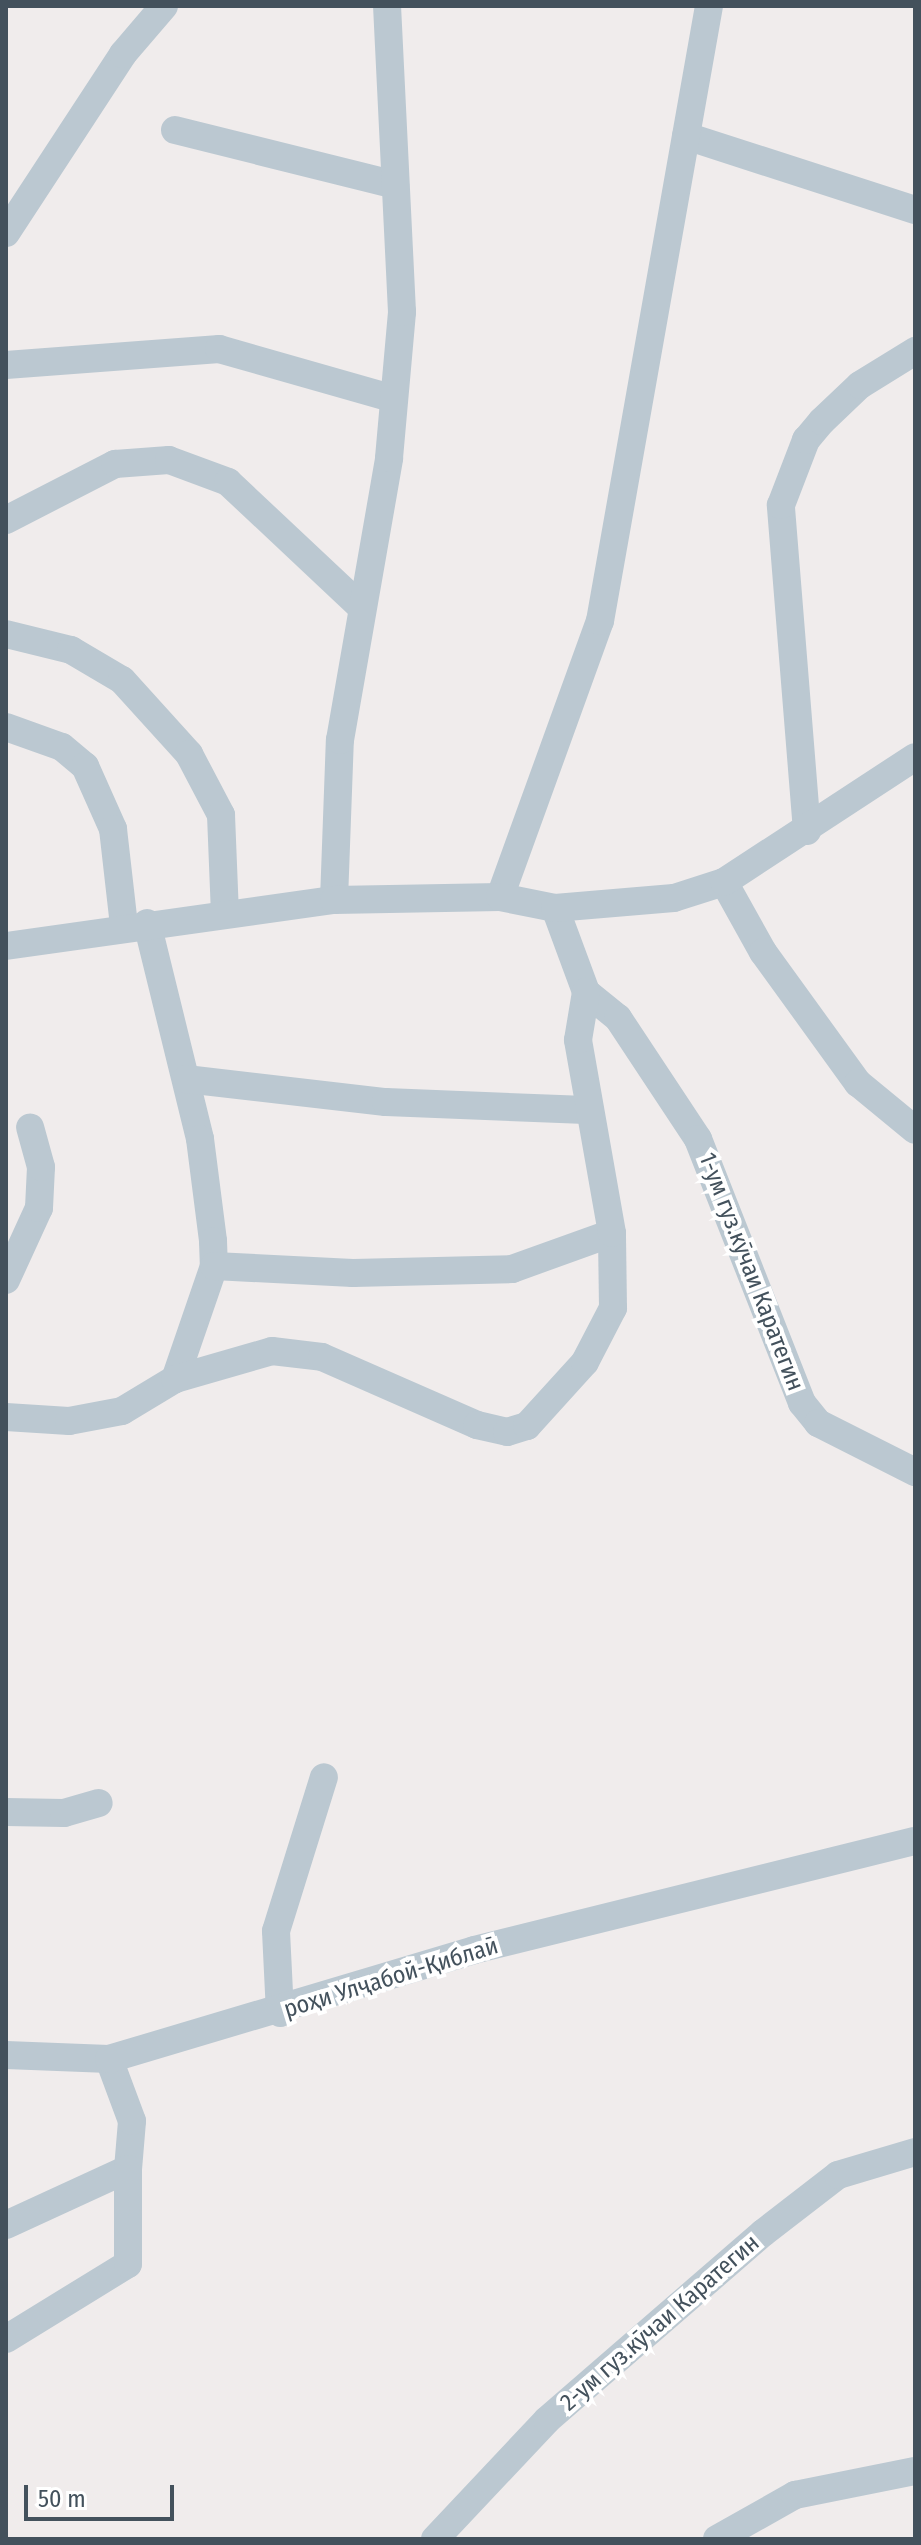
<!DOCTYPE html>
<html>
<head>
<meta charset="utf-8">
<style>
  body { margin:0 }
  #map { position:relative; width:921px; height:2545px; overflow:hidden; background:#f0ecec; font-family:"Fira Sans Condensed",sans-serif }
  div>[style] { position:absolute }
  .minor>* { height:28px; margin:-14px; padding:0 14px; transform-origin:14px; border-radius:14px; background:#bbc8d1 }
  span { translate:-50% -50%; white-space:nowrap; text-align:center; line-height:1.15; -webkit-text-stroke:8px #fff; paint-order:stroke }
  .street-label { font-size:24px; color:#43515c }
  .frame { position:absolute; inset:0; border:8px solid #43515c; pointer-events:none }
  .scale { position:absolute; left:24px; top:2485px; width:150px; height:36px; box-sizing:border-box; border:4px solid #43515c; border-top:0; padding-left:10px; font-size:24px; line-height:28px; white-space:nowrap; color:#43515c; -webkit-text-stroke:6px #fff; paint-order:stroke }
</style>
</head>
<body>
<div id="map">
  <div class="minor">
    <div style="left:175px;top:130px;width:227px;rotate:14deg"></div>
    <div style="left:686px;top:136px;width:241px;rotate:17.9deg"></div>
    <div style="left:6px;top:233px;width:214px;rotate:-56.8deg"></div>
    <div style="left:123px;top:54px;width:63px;rotate:-49.5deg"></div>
    <div style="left:6px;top:365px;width:214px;rotate:-4.3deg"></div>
    <div style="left:219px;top:349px;width:182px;rotate:15.9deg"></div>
    <div style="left:6px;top:520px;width:123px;rotate:-27.2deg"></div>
    <div style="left:115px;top:464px;width:54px;rotate:-4.2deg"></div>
    <div style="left:169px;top:460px;width:63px;rotate:20.4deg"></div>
    <div style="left:228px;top:482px;width:180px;rotate:43.2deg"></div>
    <div style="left:6px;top:634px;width:67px;rotate:13.8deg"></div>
    <div style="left:71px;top:650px;width:59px;rotate:30.5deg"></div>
    <div style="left:122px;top:680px;width:100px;rotate:47.8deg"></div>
    <div style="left:189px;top:754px;width:69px;rotate:62.3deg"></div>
    <div style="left:221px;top:815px;width:99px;rotate:87.7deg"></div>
    <div style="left:6px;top:727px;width:59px;rotate:19.7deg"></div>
    <div style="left:62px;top:747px;width:30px;rotate:40deg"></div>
    <div style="left:85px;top:766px;width:69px;rotate:66deg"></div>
    <div style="left:113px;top:829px;width:98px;rotate:83.5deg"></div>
    <div style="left:807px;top:831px;width:327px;rotate:-94.6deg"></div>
    <div style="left:781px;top:505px;width:70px;rotate:-69deg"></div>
    <div style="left:806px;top:440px;width:25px;rotate:-50deg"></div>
    <div style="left:822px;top:421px;width:52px;rotate:-43.5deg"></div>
    <div style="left:860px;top:385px;width:65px;rotate:-31.7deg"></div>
    <div style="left:724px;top:882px;width:80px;rotate:60.9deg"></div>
    <div style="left:763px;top:952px;width:162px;rotate:54.1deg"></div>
    <div style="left:858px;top:1083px;width:74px;rotate:39.5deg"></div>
    <div style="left:500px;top:897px;width:294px;rotate:-70.1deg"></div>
    <div style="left:600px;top:621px;width:625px;rotate:-79.95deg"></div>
    <div style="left:334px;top:900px;width:160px;rotate:-87.9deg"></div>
    <div style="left:340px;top:740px;width:286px;rotate:-80.1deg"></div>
    <div style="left:389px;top:458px;width:147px;rotate:-84.9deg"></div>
    <div style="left:402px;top:312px;width:306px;rotate:-92.8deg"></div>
    <div style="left:555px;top:908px;width:90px;rotate:69.7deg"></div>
    <div style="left:586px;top:992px;width:41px;rotate:39.1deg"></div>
    <div style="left:618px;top:1018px;width:145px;rotate:56.5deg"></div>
    <div style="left:698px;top:1139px;width:284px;rotate:68.5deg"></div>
    <div style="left:802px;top:1403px;width:26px;rotate:51deg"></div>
    <div style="left:818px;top:1423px;width:109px;rotate:26.8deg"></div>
    <div style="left:147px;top:923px;width:222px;rotate:76.2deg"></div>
    <div style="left:200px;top:1139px;width:103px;rotate:82.7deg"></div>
    <div style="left:213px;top:1241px;width:25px;rotate:88deg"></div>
    <div style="left:214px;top:1266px;width:120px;rotate:109deg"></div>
    <div style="left:6px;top:946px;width:331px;rotate:-8deg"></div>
    <div style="left:334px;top:900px;width:166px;rotate:-1deg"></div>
    <div style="left:500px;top:897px;width:56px;rotate:11.3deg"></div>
    <div style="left:555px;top:908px;width:119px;rotate:-4.8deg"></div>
    <div style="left:674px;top:898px;width:52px;rotate:-17.7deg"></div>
    <div style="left:724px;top:882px;width:228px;rotate:-33.2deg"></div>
    <div style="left:186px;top:1079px;width:201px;rotate:6.6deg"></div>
    <div style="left:386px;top:1102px;width:200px;rotate:2.3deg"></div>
    <div style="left:214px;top:1266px;width:139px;rotate:2.9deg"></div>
    <div style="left:353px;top:1273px;width:159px;rotate:-1.4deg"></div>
    <div style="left:512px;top:1269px;width:106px;rotate:-19.8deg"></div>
    <div style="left:6px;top:1280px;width:79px;rotate:-65.4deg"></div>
    <div style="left:39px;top:1208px;width:41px;rotate:-87.2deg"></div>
    <div style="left:41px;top:1167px;width:41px;rotate:-105.4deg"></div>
    <div style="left:6px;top:1417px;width:63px;rotate:3.6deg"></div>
    <div style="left:69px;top:1421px;width:54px;rotate:-10.7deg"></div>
    <div style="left:122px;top:1411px;width:62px;rotate:-31.1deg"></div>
    <div style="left:175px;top:1379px;width:101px;rotate:-16.1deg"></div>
    <div style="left:272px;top:1351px;width:50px;rotate:6.8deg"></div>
    <div style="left:322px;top:1357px;width:169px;rotate:23.7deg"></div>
    <div style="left:477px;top:1425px;width:31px;rotate:13deg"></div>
    <div style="left:507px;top:1432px;width:21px;rotate:-17deg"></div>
    <div style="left:527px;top:1426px;width:86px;rotate:-47.8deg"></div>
    <div style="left:585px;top:1362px;width:61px;rotate:-62.6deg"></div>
    <div style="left:613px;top:1308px;width:75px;rotate:-90.8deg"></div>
    <div style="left:612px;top:1233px;width:196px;rotate:-100deg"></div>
    <div style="left:578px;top:1040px;width:49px;rotate:-80.5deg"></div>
    <div style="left:6px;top:1812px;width:58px;rotate:1deg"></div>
    <div style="left:64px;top:1813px;width:36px;rotate:-16deg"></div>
    <div style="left:280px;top:2013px;width:82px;rotate:-92.8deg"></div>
    <div style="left:276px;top:1931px;width:161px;rotate:-72.7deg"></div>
    <div style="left:6px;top:2055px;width:103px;rotate:2.2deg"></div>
    <div style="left:6px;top:2225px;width:134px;rotate:-24.7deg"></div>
    <div style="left:128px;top:2169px;width:48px;rotate:-85.2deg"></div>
    <div style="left:132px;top:2121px;width:66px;rotate:-110.4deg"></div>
    <div style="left:109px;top:2059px;width:381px;rotate:-16.6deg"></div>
    <div style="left:474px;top:1950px;width:454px;rotate:-13.9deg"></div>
    <div style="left:6px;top:2339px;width:143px;rotate:-31.6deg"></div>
    <div style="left:128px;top:2264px;width:95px;rotate:-90deg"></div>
    <div style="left:435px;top:2539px;width:163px;rotate:-46.7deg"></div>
    <div style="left:547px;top:2420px;width:286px;rotate:-40.9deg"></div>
    <div style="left:763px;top:2233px;width:95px;rotate:-37.7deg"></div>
    <div style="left:838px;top:2175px;width:80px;rotate:-16.6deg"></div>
    <div style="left:717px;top:2539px;width:90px;rotate:-29.4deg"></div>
    <div style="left:795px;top:2495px;width:122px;rotate:-11.3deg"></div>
  </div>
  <div class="street-label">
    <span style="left:751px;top:1272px;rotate:69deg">1-ум гуз.кӯчаи Каратегин</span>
    <span style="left:391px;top:1978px;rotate:-17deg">роҳи Улҷабой-Қиблаӣ</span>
    <span style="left:660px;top:2323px;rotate:-41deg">2-ум гуз.кӯчаи Каратегин</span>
  </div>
  <div class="frame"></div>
  <div class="scale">50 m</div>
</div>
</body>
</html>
